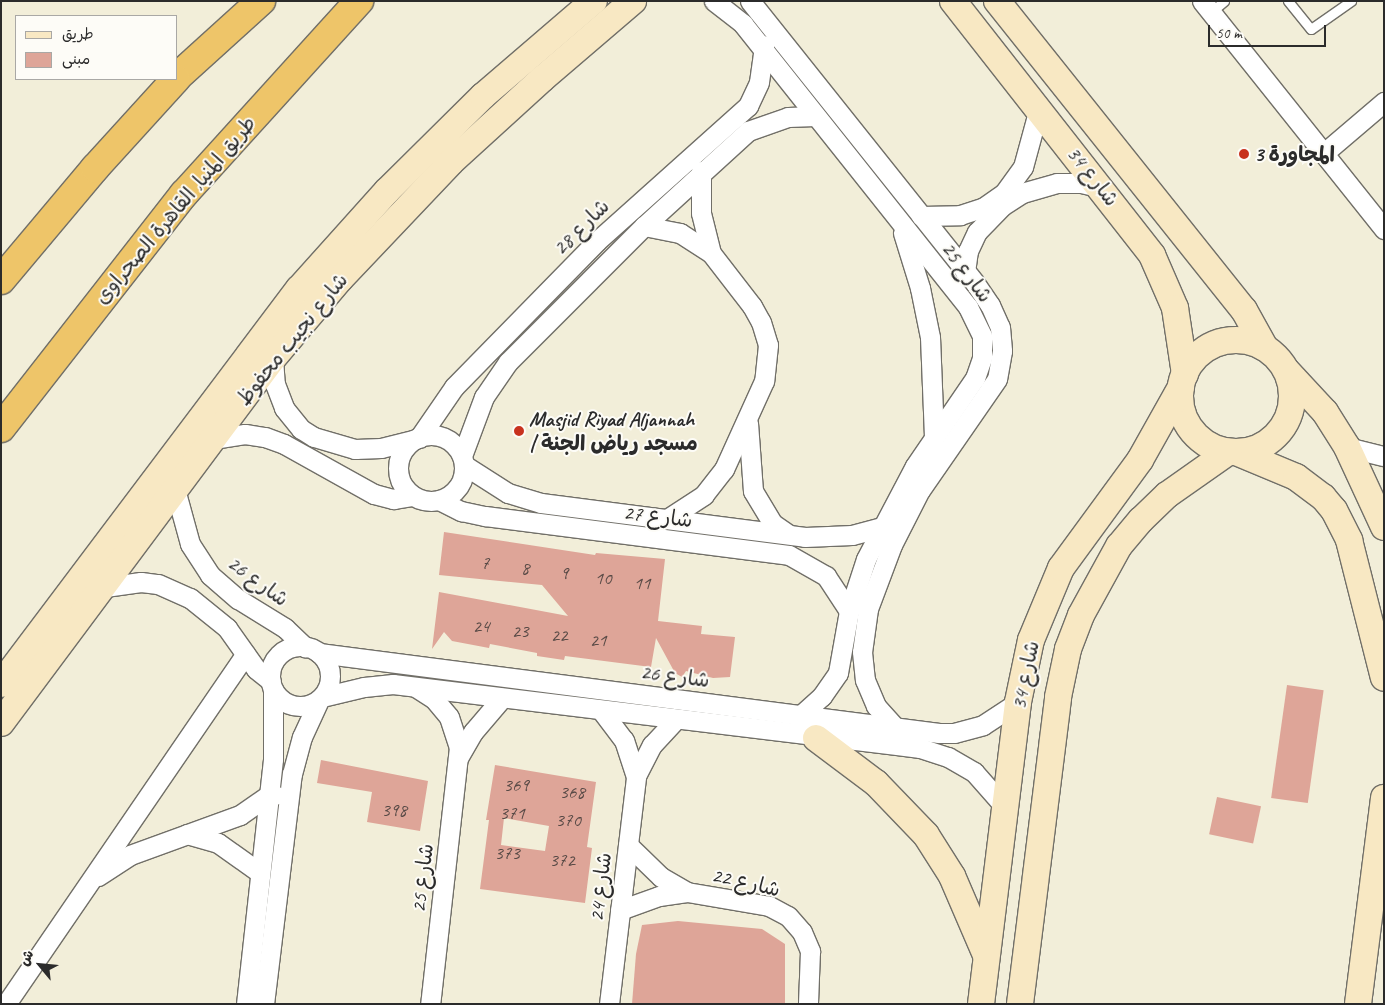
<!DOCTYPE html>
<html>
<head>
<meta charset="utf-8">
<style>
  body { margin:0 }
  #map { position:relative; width:1385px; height:1005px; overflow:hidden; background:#f2eed9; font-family:Caveat,"Playpen Sans Arabic",sans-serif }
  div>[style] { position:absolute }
  .building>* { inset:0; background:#dea598; transform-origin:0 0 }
  .roads { filter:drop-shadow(1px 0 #716f68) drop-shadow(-1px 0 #716f68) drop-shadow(0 1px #716f68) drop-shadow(0 -1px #716f68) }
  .lane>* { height:9px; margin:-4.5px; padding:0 4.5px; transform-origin:4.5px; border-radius:4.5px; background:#fff }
  .street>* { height:19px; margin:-9.5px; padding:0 9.5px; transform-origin:9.5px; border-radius:9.5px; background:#fff }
  .street>.ring { margin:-9.5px; padding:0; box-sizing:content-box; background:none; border:19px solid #fff; border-radius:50% }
  .secondary>* { height:26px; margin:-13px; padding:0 13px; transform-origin:13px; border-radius:13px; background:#f8e8c3 }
  .secondary>.ring { margin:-13px; padding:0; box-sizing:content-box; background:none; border:26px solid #f8e8c3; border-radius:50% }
  .highway>* { height:28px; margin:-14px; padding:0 14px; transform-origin:14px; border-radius:14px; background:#eec569 }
  .dots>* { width:14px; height:14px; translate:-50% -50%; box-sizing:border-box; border:2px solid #fdfcf7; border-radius:50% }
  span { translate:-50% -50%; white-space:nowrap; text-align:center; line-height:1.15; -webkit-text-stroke:4px #fdfcf7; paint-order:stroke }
  .number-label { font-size:19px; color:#584a46 }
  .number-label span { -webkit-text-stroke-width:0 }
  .poi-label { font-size:21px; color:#2b2b2b; font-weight:700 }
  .left { translate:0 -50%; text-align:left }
  .street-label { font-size:21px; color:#2b2b2b }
  .frame { position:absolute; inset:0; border:2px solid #2b2b2b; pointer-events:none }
  .legend { position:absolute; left:15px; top:15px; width:162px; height:65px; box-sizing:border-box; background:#fdfcf7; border:1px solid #a9a8a5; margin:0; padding:6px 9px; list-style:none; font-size:15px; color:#2b2b2b }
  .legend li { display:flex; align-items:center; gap:10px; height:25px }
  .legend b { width:25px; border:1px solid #a9a8a5 }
  .north { position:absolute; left:15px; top:940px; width:50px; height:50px; -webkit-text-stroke:4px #fdfcf7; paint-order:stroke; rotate:298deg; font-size:14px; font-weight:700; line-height:20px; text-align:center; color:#2b2b2b }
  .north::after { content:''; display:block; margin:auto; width:18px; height:22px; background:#2b2b2b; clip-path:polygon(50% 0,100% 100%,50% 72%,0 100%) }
  .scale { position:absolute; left:1208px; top:25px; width:118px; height:22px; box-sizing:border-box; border:2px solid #2b2b2b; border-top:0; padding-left:6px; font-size:15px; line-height:18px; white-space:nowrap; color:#2b2b2b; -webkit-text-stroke:4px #fdfcf7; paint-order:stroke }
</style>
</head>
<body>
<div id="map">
  <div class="building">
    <div style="clip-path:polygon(444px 532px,595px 555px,596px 553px,665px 559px,658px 621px,702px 626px,701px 634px,735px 637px,730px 677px,713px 678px,686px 671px,682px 677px,675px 673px,656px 638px,651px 667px,565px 656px,564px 660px,537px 656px,537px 653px,490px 644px,489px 648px,452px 641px,444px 632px,432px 649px,439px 592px,568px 616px,542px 585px,439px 575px)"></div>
    <div style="left:1287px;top:685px;width:37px;height:114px;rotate:8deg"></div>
    <div style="clip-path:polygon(321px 760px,428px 781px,420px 831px,367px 822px,372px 792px,317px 783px)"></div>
    <div style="clip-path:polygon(evenodd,495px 765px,596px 782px,587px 847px,592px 848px,585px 903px,480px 889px,489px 820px,486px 820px,495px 765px,504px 818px,549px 826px,545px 851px,501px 845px,504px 818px)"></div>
    <div style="left:1217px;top:797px;width:45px;height:38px;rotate:12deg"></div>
    <div style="clip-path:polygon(678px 921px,762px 929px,785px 944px,785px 1004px,632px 1004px,636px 954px,642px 925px)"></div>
  </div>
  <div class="roads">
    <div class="lane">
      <div style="left:1288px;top:1px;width:36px;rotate:51deg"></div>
      <div style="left:1311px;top:29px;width:49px;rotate:-35deg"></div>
      <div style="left:1211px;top:12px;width:17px;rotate:-40deg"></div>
    </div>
    <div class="street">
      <div style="left:714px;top:1px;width:37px;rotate:38deg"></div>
      <div style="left:743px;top:24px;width:362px;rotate:51.5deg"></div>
      <div style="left:968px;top:307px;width:32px;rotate:64deg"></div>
      <div style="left:982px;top:336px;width:22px;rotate:90deg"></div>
      <div style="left:982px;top:358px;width:21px;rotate:109deg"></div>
      <div style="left:975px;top:378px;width:107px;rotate:124.3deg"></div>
      <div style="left:915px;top:466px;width:105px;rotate:117.8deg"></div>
      <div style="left:866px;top:559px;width:55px;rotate:108.1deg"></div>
      <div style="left:849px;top:611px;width:63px;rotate:100.1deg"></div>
      <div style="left:838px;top:673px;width:28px;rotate:125deg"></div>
      <div style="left:822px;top:696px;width:28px;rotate:138deg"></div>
      <div style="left:750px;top:1px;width:361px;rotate:51.4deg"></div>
      <div style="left:975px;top:283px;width:27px;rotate:56deg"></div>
      <div style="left:990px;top:305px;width:24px;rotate:66deg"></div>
      <div style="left:1000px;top:327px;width:24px;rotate:85deg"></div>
      <div style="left:1002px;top:351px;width:28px;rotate:100deg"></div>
      <div style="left:997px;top:379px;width:135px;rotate:124.7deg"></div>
      <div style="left:920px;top:490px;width:62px;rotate:117deg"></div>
      <div style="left:892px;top:545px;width:68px;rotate:110.6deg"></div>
      <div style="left:868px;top:609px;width:43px;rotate:97.9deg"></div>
      <div style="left:862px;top:652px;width:28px;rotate:84deg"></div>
      <div style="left:865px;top:680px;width:28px;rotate:67deg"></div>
      <div style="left:876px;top:706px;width:28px;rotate:48deg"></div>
      <div style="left:1202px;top:1px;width:292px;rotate:51.4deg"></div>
      <div style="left:1324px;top:153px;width:79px;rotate:-40.4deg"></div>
      <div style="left:701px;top:171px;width:42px;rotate:90deg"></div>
      <div style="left:701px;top:213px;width:41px;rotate:76deg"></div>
      <div style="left:921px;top:216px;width:39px;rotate:-1deg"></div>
      <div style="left:960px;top:215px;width:25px;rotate:-18deg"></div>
      <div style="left:984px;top:207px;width:24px;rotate:-35deg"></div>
      <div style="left:1004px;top:193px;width:32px;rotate:-54deg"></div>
      <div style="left:1023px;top:167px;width:61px;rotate:-74.8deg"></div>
      <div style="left:644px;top:226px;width:37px;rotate:11deg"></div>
      <div style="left:680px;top:233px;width:37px;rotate:33deg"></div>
      <div style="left:711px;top:253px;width:67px;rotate:52.3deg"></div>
      <div style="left:752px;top:306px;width:18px;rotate:61deg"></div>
      <div style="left:761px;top:322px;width:24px;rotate:73deg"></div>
      <div style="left:768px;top:345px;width:36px;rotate:96deg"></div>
      <div style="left:764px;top:381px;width:97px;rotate:114.4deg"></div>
      <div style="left:724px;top:469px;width:33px;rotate:128deg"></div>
      <div style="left:704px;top:495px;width:44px;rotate:147deg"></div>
      <div style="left:903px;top:233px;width:58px;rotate:72.8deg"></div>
      <div style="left:920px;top:288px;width:50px;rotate:78.5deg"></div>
      <div style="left:930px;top:337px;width:98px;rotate:87.7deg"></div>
      <div style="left:965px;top:272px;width:21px;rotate:-82deg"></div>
      <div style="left:968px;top:251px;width:21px;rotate:-65deg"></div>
      <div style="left:977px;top:232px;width:36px;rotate:-46deg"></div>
      <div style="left:1002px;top:206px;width:24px;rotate:-33deg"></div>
      <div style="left:1022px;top:193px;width:36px;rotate:-16deg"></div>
      <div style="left:1057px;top:183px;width:24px"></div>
      <div style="left:1081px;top:183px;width:22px;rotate:13deg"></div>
      <div style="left:273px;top:358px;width:26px;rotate:86deg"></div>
      <div style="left:275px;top:384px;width:26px;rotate:69deg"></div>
      <div style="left:284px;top:408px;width:27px;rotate:51deg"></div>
      <div style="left:301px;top:429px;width:15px;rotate:32deg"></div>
      <div style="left:314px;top:437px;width:43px;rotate:16.3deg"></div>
      <div style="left:355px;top:449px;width:26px;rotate:-2deg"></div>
      <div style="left:381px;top:448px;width:34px;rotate:-14deg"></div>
      <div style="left:748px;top:423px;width:68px;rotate:85.8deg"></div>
      <div style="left:753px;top:491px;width:37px;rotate:59deg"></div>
      <div style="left:772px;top:523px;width:19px;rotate:35deg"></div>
      <div class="ring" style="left:398px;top:435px;width:47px;height:47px"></div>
      <div style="left:419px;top:438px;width:62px;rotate:-55.5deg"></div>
      <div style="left:454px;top:387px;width:204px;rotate:-45.6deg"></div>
      <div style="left:597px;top:241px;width:203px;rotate:-41.8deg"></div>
      <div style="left:748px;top:106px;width:26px;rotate:-65deg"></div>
      <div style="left:759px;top:82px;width:37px;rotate:-82deg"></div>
      <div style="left:213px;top:439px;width:32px;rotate:-9deg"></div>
      <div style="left:245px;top:434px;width:20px;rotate:9deg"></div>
      <div style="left:265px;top:437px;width:20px;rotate:20deg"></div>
      <div style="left:284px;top:444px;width:103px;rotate:29.1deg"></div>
      <div style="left:374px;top:494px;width:20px;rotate:15deg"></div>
      <div style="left:393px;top:499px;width:20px;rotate:-9deg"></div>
      <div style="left:1347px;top:447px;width:38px;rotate:14deg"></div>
      <div style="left:462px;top:456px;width:63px;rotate:-69.6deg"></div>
      <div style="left:484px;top:397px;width:42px;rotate:-55.6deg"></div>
      <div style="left:508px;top:362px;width:192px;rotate:-45deg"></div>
      <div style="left:644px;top:226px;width:141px;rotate:-42.4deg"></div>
      <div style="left:748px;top:131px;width:42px;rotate:-19.3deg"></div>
      <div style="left:788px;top:117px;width:27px;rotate:-2deg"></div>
      <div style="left:464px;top:465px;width:52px;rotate:32.5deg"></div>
      <div style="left:508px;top:493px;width:34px;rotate:17deg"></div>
      <div style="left:541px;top:503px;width:266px;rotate:7.3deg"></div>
      <div style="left:805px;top:537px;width:47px;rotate:-2.4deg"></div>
      <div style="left:852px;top:535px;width:31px;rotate:-15deg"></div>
      <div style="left:175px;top:489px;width:57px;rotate:74.7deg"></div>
      <div style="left:190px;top:544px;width:37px;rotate:57deg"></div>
      <div style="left:210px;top:575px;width:37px;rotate:41deg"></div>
      <div style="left:238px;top:599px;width:55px;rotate:31.7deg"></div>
      <div style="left:285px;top:628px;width:28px;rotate:44deg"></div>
      <div style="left:439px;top:500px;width:25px;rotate:27deg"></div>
      <div style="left:461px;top:511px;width:25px;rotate:12deg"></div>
      <div style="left:485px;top:516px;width:306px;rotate:7.3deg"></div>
      <div style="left:789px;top:555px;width:43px;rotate:29.6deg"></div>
      <div style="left:826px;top:576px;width:42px;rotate:56.7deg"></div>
      <div style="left:105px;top:587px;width:36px;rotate:-8deg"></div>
      <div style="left:141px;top:582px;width:17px;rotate:7deg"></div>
      <div style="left:158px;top:584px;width:35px;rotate:24deg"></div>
      <div style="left:190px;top:598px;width:48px;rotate:39deg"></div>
      <div style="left:227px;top:628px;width:50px;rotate:54.7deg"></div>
      <div style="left:256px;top:669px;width:19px;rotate:39deg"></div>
      <div class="ring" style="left:270px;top:646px;width:41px;height:41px"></div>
      <div style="left:319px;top:653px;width:625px;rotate:7.35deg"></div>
      <div style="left:939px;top:733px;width:15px"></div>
      <div style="left:954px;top:733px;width:30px;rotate:-15deg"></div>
      <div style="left:983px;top:725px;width:42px;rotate:-33.3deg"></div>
      <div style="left:417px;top:688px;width:20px;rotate:33deg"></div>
      <div style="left:434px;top:699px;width:23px;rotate:50deg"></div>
      <div style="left:449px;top:717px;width:32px;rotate:72deg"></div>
      <div style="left:459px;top:747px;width:259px;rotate:96.4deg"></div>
      <div style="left:322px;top:697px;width:43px;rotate:-13.4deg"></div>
      <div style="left:364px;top:687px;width:29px;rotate:-6deg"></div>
      <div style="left:393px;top:684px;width:531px;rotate:6.92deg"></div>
      <div style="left:920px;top:748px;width:29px;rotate:18deg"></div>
      <div style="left:948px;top:757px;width:30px;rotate:30deg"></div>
      <div style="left:974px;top:772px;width:45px;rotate:48.6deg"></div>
      <div style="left:601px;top:710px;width:38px;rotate:53deg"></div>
      <div style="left:624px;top:740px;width:38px;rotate:72deg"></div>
      <div style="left:458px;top:758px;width:30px;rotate:-60deg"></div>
      <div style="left:473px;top:732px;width:45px;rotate:-49.5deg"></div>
      <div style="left:187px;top:834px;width:32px;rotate:16deg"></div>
      <div style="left:218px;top:843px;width:50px;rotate:35.3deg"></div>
      <div style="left:628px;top:845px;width:46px;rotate:44.1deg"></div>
      <div style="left:661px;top:877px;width:30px;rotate:30deg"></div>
      <div style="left:687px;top:892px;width:83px;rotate:9.7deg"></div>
      <div style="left:769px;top:906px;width:21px;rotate:28deg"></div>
      <div style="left:788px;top:916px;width:21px;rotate:49deg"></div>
      <div style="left:802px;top:932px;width:21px;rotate:67deg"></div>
      <div style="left:810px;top:951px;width:53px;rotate:92.2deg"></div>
      <div style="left:98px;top:876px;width:38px;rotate:-33deg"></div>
      <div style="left:130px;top:855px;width:117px;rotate:-20deg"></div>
      <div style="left:240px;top:815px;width:35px;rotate:-35deg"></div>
      <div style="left:269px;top:795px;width:6px"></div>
      <div style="left:620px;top:910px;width:41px;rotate:-19.7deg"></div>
      <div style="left:659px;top:896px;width:28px;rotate:-8deg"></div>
      <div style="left:6px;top:1004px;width:424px;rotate:-55.6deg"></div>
      <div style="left:246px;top:1004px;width:246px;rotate:-83.7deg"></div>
      <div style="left:273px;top:759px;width:69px;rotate:-90deg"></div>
      <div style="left:264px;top:1004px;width:232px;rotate:-83.1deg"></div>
      <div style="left:292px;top:774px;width:38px;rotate:-75deg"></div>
      <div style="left:302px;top:737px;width:41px;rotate:-65.3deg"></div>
      <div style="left:609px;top:1004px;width:230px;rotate:-83.2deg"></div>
      <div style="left:636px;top:776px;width:35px;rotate:-63deg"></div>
      <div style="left:652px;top:745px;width:34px;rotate:-47deg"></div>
    </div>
    <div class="secondary">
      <div style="left:953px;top:1px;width:323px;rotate:51.9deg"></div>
      <div style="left:1152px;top:255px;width:58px;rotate:66.5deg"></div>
      <div style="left:1175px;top:308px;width:67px;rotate:81.4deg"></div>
      <div style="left:997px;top:1px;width:396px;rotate:51.4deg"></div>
      <div style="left:1244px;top:310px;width:43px;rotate:61.1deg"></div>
      <div class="ring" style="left:1180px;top:340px;width:86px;height:86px"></div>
      <div style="left:1287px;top:371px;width:56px;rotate:47.2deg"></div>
      <div style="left:1325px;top:412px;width:41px;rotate:57.8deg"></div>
      <div style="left:1347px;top:447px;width:88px;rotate:65.2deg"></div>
      <div style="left:1236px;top:452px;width:65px;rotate:22.6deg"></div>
      <div style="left:1296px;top:477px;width:34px;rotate:37deg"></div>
      <div style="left:1323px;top:497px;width:17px;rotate:50deg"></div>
      <div style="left:1334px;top:510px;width:34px;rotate:63deg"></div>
      <div style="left:1349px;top:540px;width:142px;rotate:75.8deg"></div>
      <div style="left:1px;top:684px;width:495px;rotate:-53deg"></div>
      <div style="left:299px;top:289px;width:132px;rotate:-48.1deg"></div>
      <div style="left:387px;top:191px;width:135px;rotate:-44.7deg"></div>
      <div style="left:483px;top:96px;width:146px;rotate:-40.6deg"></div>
      <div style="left:1px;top:723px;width:455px;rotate:-53.3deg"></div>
      <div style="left:273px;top:358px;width:104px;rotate:-49.7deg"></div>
      <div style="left:340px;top:279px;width:161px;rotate:-46.5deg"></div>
      <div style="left:451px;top:162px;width:123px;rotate:-42.4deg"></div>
      <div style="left:542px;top:79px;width:120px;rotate:-40.6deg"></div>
      <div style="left:816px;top:738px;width:75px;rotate:36.9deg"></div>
      <div style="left:876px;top:783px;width:72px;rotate:46.1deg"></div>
      <div style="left:926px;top:835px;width:49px;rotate:57.6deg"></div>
      <div style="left:952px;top:876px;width:86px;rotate:66.7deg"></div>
      <div style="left:981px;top:1004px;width:304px;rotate:-83deg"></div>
      <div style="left:1018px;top:702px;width:63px;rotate:-78.2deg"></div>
      <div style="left:1031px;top:640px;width:78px;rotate:-67.4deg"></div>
      <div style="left:1061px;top:568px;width:134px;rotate:-53.8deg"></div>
      <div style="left:1140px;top:460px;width:84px;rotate:-60.7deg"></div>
      <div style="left:1020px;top:1004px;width:309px;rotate:-82.9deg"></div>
      <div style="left:1058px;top:697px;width:49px;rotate:-78.2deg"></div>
      <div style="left:1068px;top:649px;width:36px;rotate:-69deg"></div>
      <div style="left:1081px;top:615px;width:79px;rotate:-61.2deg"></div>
      <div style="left:1119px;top:546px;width:34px;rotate:-50deg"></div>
      <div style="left:1141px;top:520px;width:36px;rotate:-44deg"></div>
      <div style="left:1167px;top:495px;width:75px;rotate:-35.2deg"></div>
      <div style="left:1358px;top:1004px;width:208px;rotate:-82.8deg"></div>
    </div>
    <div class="highway">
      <div style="left:176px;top:78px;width:115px;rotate:-42.2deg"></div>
      <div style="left:1px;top:280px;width:146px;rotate:-50deg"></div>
      <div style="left:95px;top:168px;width:120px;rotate:-47.7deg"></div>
      <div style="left:1px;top:428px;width:297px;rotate:-52deg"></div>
      <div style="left:184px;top:194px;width:261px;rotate:-47.8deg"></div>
    </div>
  </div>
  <div class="dots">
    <div style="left:1244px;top:154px;background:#c8321e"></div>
    <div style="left:519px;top:431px;background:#c8321e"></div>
  </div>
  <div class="number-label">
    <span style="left:485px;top:564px">7</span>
    <span style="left:525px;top:569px">8</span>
    <span style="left:564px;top:574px">9</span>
    <span style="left:603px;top:579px">10</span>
    <span style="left:642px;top:584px">11</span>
    <span style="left:481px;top:627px">24</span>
    <span style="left:520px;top:632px">23</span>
    <span style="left:559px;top:636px">22</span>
    <span style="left:598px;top:641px">21</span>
    <span style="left:516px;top:786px">369</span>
    <span style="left:572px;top:793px">368</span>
    <span style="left:394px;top:811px">398</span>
    <span style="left:512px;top:814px">371</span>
    <span style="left:568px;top:821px">370</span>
    <span style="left:507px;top:854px">373</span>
    <span style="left:562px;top:861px">372</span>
  </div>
  <div class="poi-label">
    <span class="left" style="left:1254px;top:154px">المجاورة 3</span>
    <span class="left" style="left:529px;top:431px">Masjid Riyad Aljannah<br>| مسجد رياض الجنة</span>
  </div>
  <div class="street-label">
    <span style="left:1093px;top:176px;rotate:52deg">شارع 34</span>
    <span style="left:175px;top:210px;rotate:-50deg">طريق المنيا, القاهرة الصحراوى</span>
    <span style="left:581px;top:227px;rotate:-45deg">شارع 28</span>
    <span style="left:967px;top:272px;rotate:53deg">شارع 25</span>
    <span style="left:292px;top:339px;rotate:-51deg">شارع نجيب محفوظ</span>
    <span style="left:658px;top:516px;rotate:7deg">شارع 27</span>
    <span style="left:258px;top:581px;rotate:36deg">شارع 26</span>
    <span style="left:1025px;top:675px;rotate:-78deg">شارع 34</span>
    <span style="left:675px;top:676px;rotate:7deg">شارع 26</span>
    <span style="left:422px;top:878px;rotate:-83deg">شارع 25</span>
    <span style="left:746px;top:882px;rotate:13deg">شارع 22</span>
    <span style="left:600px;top:887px;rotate:-83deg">شارع 24</span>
  </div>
  <div class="frame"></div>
  <ul class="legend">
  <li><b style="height:6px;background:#f8e8c3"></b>طريق</li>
  <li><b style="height:14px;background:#dea598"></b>مبنى</li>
  </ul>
  <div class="north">ش</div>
  <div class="scale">50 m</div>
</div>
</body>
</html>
